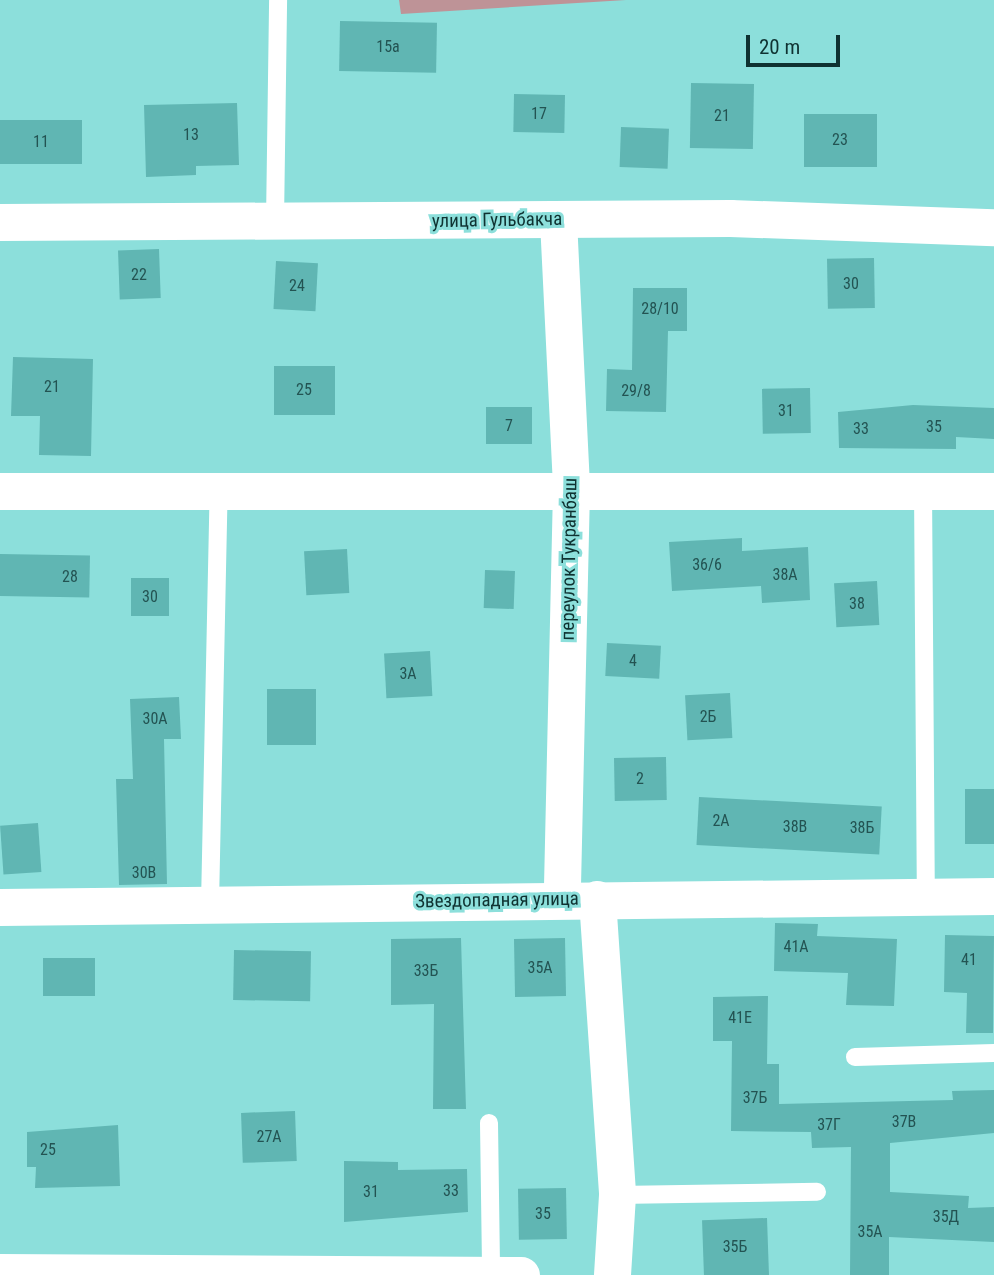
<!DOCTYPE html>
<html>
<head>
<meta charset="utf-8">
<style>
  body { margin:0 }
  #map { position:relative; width:994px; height:1275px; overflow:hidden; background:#8cdfdb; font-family:"Roboto Condensed",sans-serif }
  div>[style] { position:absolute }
  .green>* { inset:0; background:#be9397 }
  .building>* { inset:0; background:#60b6b3; transform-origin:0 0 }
  .lane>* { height:18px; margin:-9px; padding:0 9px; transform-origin:9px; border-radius:9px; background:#fff }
  .street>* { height:37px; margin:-18.5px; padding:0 18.5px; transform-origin:18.5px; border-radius:18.5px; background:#fff }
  span { translate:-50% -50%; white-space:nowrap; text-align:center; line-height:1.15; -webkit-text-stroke:6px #8cdfdb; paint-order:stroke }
  .number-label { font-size:16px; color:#235352 }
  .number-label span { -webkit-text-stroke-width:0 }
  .street-label { font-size:19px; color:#0f3231 }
  .scale { position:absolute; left:746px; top:35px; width:94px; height:32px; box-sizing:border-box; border:4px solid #0f3231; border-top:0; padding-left:9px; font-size:21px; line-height:24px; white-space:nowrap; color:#0f3231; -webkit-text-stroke:5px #8cdfdb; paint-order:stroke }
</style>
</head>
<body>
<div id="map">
  <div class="green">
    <div style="clip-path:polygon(399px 0,626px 0,401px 14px)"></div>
  </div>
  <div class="building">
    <div style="left:340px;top:21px;width:97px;height:50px;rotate:1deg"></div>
    <div style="left:691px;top:83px;width:63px;height:65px;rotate:1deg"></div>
    <div style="left:514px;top:94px;width:51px;height:38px;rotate:1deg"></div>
    <div style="clip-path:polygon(237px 103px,239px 165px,196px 166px,196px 175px,146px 177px,144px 105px)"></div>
    <div style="left:804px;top:114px;width:73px;height:53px"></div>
    <div style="left:0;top:120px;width:82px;height:44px"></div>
    <div style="left:621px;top:127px;width:48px;height:40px;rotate:2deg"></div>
    <div style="left:159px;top:249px;width:49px;height:41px;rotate:88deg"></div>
    <div style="left:874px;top:258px;width:50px;height:47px;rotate:89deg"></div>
    <div style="left:276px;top:261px;width:42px;height:48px;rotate:3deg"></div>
    <div style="clip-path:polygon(633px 288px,687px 288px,687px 331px,668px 331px,666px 412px,606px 411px,607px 369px,632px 370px)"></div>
    <div style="clip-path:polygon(13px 357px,93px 359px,91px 456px,39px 455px,40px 416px,11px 416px)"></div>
    <div style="left:274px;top:366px;width:61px;height:49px"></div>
    <div style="left:810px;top:388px;width:45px;height:48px;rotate:89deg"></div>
    <div style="clip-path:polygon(913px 405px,994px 408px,994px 439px,956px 437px,956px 449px,839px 448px,838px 412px)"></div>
    <div style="left:486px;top:407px;width:46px;height:37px"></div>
    <div style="clip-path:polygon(742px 538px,742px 551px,808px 547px,810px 600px,762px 603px,761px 586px,672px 591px,669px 542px)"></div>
    <div style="left:347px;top:549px;width:44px;height:43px;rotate:87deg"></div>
    <div style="left:0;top:554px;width:90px;height:42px;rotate:1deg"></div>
    <div style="left:485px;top:570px;width:30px;height:38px;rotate:2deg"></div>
    <div style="left:131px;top:578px;width:38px;height:38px"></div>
    <div style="left:877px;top:581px;width:44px;height:43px;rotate:87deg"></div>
    <div style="left:607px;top:643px;width:54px;height:33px;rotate:3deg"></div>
    <div style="left:430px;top:651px;width:45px;height:46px;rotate:87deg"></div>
    <div style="left:267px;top:689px;width:49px;height:56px"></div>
    <div style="left:730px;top:693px;width:45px;height:45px;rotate:87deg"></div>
    <div style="clip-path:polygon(179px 697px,181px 739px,164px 739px,167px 884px,119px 885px,116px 779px,133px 779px,130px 699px)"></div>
    <div style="left:666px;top:757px;width:43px;height:52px;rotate:89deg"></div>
    <div style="left:965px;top:789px;width:29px;height:55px"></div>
    <div style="left:699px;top:797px;width:183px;height:48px;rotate:3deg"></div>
    <div style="left:38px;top:823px;width:49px;height:38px;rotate:86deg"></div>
    <div style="clip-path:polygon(775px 923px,818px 924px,817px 936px,897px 939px,894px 1006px,846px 1005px,848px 973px,774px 971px)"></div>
    <div style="clip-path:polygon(945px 935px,994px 936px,993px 1033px,966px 1033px,967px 993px,944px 992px)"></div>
    <div style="clip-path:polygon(461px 938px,466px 1109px,433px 1109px,434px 1004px,391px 1005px,391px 939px)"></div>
    <div style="left:565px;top:938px;width:58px;height:51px;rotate:89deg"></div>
    <div style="left:234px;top:950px;width:77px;height:50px;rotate:1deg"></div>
    <div style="left:95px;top:958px;width:38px;height:52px;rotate:90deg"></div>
    <div style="clip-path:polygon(768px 996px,767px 1064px,779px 1064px,779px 1104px,953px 1100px,952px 1091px,994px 1090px,994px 1133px,890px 1143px,890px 1192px,969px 1196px,968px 1208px,994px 1207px,994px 1242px,889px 1237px,889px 1275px,850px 1275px,851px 1147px,812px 1148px,811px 1132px,731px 1131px,732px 1041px,713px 1041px,713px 997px)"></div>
    <div style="left:295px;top:1111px;width:50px;height:54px;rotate:88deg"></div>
    <div style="clip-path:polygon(118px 1125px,120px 1186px,35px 1188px,36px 1167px,27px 1167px,27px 1132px)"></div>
    <div style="clip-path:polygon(344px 1161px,398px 1162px,398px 1170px,467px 1169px,468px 1212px,344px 1222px)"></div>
    <div style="left:566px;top:1188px;width:51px;height:48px;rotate:89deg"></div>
    <div style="left:767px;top:1218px;width:57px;height:65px;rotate:88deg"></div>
  </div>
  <div class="lane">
    <div style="left:275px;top:222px;width:222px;rotate:-89.2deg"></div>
    <div style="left:923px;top:487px;width:409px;rotate:89.6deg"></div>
    <div style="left:210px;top:904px;width:414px;rotate:-88.8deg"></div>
    <div style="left:855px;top:1057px;width:139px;rotate:-1.6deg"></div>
    <div style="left:489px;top:1123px;width:148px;rotate:89.2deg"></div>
    <div style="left:617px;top:1195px;width:200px;rotate:-0.9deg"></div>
  </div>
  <div class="street">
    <div style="left:558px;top:220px;width:269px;rotate:87.2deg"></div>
    <div style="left:571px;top:489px;width:410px;rotate:91.3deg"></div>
    <div style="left:0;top:222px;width:730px;rotate:-0.31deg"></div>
    <div style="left:730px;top:218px;width:264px;rotate:2deg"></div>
    <div style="left:0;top:491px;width:994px"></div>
    <div style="left:597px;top:899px;width:297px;rotate:86.1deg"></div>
    <div style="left:617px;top:1195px;width:80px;rotate:93.6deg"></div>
    <div style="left:0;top:907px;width:994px;rotate:-0.63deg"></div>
    <div style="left:0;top:1272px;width:521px;rotate:0.33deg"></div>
  </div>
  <div class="number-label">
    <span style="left:388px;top:47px">15а</span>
    <span style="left:539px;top:114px">17</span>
    <span style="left:722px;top:116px">21</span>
    <span style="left:191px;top:135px">13</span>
    <span style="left:840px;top:140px">23</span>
    <span style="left:41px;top:142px">11</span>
    <span style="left:139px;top:275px">22</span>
    <span style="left:851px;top:284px">30</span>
    <span style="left:297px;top:286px">24</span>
    <span style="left:660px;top:309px">28/10</span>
    <span style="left:52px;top:387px">21</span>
    <span style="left:304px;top:390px">25</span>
    <span style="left:636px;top:391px">29/8</span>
    <span style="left:786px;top:411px">31</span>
    <span style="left:509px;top:426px">7</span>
    <span style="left:934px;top:427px">35</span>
    <span style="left:861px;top:429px">33</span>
    <span style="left:707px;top:565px">36/6</span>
    <span style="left:785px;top:575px">38А</span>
    <span style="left:70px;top:577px">28</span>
    <span style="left:150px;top:597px">30</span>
    <span style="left:857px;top:604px">38</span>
    <span style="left:633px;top:661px">4</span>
    <span style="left:408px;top:674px">3А</span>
    <span style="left:708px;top:717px">2Б</span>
    <span style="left:155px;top:719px">30А</span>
    <span style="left:640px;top:779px">2</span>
    <span style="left:721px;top:821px">2А</span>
    <span style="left:795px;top:827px">38В</span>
    <span style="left:862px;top:828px">38Б</span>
    <span style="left:144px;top:873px">30В</span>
    <span style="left:796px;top:947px">41А</span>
    <span style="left:969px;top:960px">41</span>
    <span style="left:540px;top:968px">35А</span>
    <span style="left:426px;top:971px">33Б</span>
    <span style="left:740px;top:1018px">41Е</span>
    <span style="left:755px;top:1098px">37Б</span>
    <span style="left:904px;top:1122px">37В</span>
    <span style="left:829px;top:1125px">37Г</span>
    <span style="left:269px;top:1137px">27А</span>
    <span style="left:48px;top:1150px">25</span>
    <span style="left:451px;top:1191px">33</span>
    <span style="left:371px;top:1192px">31</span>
    <span style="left:543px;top:1214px">35</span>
    <span style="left:946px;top:1217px">35Д</span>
    <span style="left:870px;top:1232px">35А</span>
    <span style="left:735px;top:1247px">35Б</span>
  </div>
  <div class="street-label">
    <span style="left:497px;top:220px;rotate:-1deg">улица Гульбакча</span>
    <span style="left:569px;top:559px;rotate:-89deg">переулок Тукранбаш</span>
    <span style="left:497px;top:900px;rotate:-1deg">Звездопадная улица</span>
  </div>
  <div class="scale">20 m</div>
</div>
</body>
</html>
